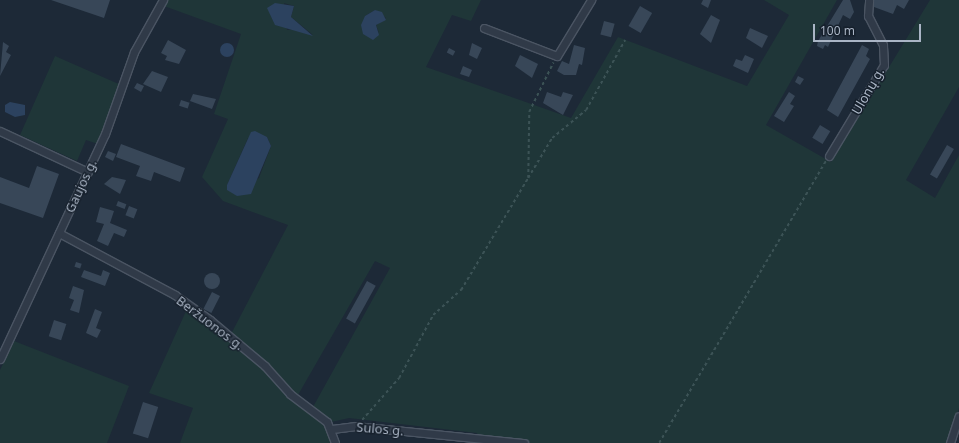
<!DOCTYPE html>
<html>
<head>
<meta charset="utf-8">
<style>
  body { margin:0 }
  #map { position:relative; width:959px; height:443px; overflow:hidden; background:#1d2937; font-family:"Noto Sans",sans-serif }
  div>[style] { position:absolute }
  .green>* { inset:0; background:#1f3638 }
  .water>* { inset:0; background:#2c425f }
  .round { border-radius:50% }
  .building>* { inset:0; background:#384758; transform-origin:0 0 }
  .path>* { height:1.5px; margin-top:-0.75px; transform-origin:0; background:repeating-linear-gradient(90deg,#3c5356 0 3px,transparent 0 6px) }
  .roads { filter:drop-shadow(1px 0 #4b5563) drop-shadow(-1px 0 #4b5563) drop-shadow(0 1px #4b5563) drop-shadow(0 -1px #4b5563) }
  .minor>* { height:7px; margin:-3.5px; padding:0 3.5px; transform-origin:3.5px; border-radius:3.5px; background:#303a48 }
  span { translate:-50% -50%; white-space:nowrap; text-align:center; line-height:1.15; -webkit-text-stroke:3px #16202c; paint-order:stroke }
  .street-label { font-size:13px; color:#aab5c5 }
  .scale { position:absolute; left:813px; top:24px; width:108px; height:18px; box-sizing:border-box; border:2px solid #aab5c5; border-top:0; padding-left:5px; font-size:12px; line-height:14px; white-space:nowrap; color:#aab5c5; -webkit-text-stroke:3px #16202c; paint-order:stroke }
</style>
</head>
<body>
<div id="map">
  <div class="green">
    <div style="clip-path:polygon(evenodd,167px 0,481px 0,471px 21px,452px 15px,426px 67px,571px 118px,618px 37px,747px 86px,789px 15px,764px 0,837px 0,766px 125px,831px 162px,930px 0,959px 0,959px 87px,906px 180px,935px 198px,959px 155px,959px 408px,947px 443px,479px 443px,477px 433px,349px 418px,331px 422px,313px 407px,390px 268px,375px 261px,298px 395px,231px 334px,288px 225px,223px 201px,202px 177px,228px 119px,214px 114px,241px 34px,164px 6px,167px 0,284px 3px,294px 6px,291px 17px,313px 35px,295px 29px,287px 30px,284px 3px,167px 0,375px 10px,386px 18px,376px 25px,379px 33px,365px 16px,375px 10px,167px 0,267px 137px,271px 146px,259px 178px,237px 196px,227px 185px,248px 138px,267px 137px)"></div>
    <div style="clip-path:polygon(55px 56px,121px 85px,98px 144px,86px 140px,77px 161px,20px 135px)"></div>
    <div style="clip-path:polygon(187px 309px,259px 364px,315px 415px,325px 425px,330px 443px,180px 443px,193px 408px,149px 393px)"></div>
    <div style="clip-path:polygon(14px 341px,129px 386px,107px 443px,0 443px,0 370px)"></div>
  </div>
  <div class="water">
    <div style="clip-path:polygon(275px 3px,294px 6px,291px 17px,313px 36px,275px 25px,267px 8px)"></div>
    <div style="clip-path:polygon(375px 10px,382px 12px,386px 20px,376px 25px,379px 35px,373px 40px,363px 34px,361px 25px,365px 16px)"></div>
    <div class="round" style="left:220px;top:43px;width:14px;height:14px"></div>
    <div style="clip-path:polygon(10px 102px,25px 105px,25px 115px,15px 117px,5px 112px,5px 105px)"></div>
    <div style="clip-path:polygon(255px 131px,267px 137px,271px 146px,251px 194px,237px 196px,227px 190px,227px 185px,251px 132px)"></div>
  </div>
  <div class="building">
    <div style="clip-path:polygon(51px 0,110px 0,104px 18px)"></div>
    <div style="clip-path:polygon(703px 0,711px 0,708px 8px,701px 4px)"></div>
    <div style="clip-path:polygon(843px 0,850px 0,854px 12px,850px 19px,843px 15px,828px 47px,825px 45px,823px 49px,817px 46px,818px 41px)"></div>
    <div style="clip-path:polygon(874px 0,909px 0,904px 9px,897px 5px,893px 14px,874px 7px)"></div>
    <div style="left:640px;top:6px;width:14px;height:23px;rotate:30deg"></div>
    <div style="clip-path:polygon(711px 15px,720px 20px,711px 43px,700px 34px)"></div>
    <div style="left:604px;top:21px;width:11px;height:14px;rotate:15deg"></div>
    <div style="clip-path:polygon(750px 28px,768px 36px,762px 48px,746px 38px)"></div>
    <div style="clip-path:polygon(168px 40px,186px 50px,179px 64px,165px 60px,167px 56px,161px 53px)"></div>
    <div style="clip-path:polygon(3px 42px,9px 46px,6px 52px,11px 55px,0 76px)"></div>
    <div style="clip-path:polygon(472px 43px,482px 48px,477px 59px,469px 55px)"></div>
    <div style="clip-path:polygon(574px 45px,585px 48px,582px 65px,579px 64px,576px 75px,564px 75px,557px 71px,562px 61px,569px 64px)"></div>
    <div style="clip-path:polygon(862px 45px,869px 49px,866px 56px,870px 59px,838px 117px,827px 110px)"></div>
    <div style="left:449px;top:48px;width:7px;height:5px;rotate:27deg"></div>
    <div style="clip-path:polygon(520px 55px,538px 64px,532px 78px,515px 66px)"></div>
    <div style="clip-path:polygon(745px 55px,754px 59px,748px 73px,733px 66px,736px 59px,742px 61px)"></div>
    <div style="clip-path:polygon(463px 66px,472px 70px,469px 77px,460px 74px)"></div>
    <div style="clip-path:polygon(152px 71px,168px 77px,161px 92px,143px 84px)"></div>
    <div style="clip-path:polygon(798px 76px,804px 79px,800px 85px,795px 82px)"></div>
    <div style="clip-path:polygon(137px 83px,144px 86px,141px 92px,134px 88px)"></div>
    <div style="clip-path:polygon(547px 92px,561px 97px,563px 92px,573px 95px,563px 115px,543px 103px)"></div>
    <div style="clip-path:polygon(789px 92px,795px 96px,790px 104px,794px 106px,784px 122px,774px 116px)"></div>
    <div style="clip-path:polygon(193px 94px,216px 99px,212px 109px,190px 101px)"></div>
    <div style="left:181px;top:100px;width:9px;height:6px;rotate:18deg"></div>
    <div style="left:820px;top:125px;width:12px;height:15px;rotate:31deg"></div>
    <div style="clip-path:polygon(121px 144px,185px 168px,180px 182px,154px 172px,151px 181px,136px 176px,140px 166px,116px 157px)"></div>
    <div style="left:947px;top:145px;width:8px;height:34px;rotate:30deg"></div>
    <div style="clip-path:polygon(108px 151px,116px 154px,113px 161px,105px 157px)"></div>
    <div style="clip-path:polygon(37px 166px,59px 174px,43px 218px,0 203px,0 177px,29px 188px)"></div>
    <div style="clip-path:polygon(112px 177px,126px 180px,120px 194px,104px 184px)"></div>
    <div style="left:118px;top:201px;width:9px;height:5px;rotate:21deg"></div>
    <div style="left:129px;top:206px;width:9px;height:10px;rotate:21deg"></div>
    <div style="clip-path:polygon(100px 207px,114px 211px,110px 223px,127px 230px,124px 237px,114px 233px,108px 246px,97px 241px,104px 224px,96px 222px)"></div>
    <div style="left:76px;top:262px;width:6px;height:5px;rotate:18deg"></div>
    <div style="clip-path:polygon(84px 270px,101px 276px,103px 270px,110px 273px,105px 286px,81px 277px)"></div>
    <div class="round" style="left:204px;top:273px;width:16px;height:16px"></div>
    <div style="left:367px;top:281px;width:10px;height:43px;rotate:29deg"></div>
    <div style="clip-path:polygon(73px 286px,84px 290px,79px 313px,70px 310px,74px 300px,69px 298px)"></div>
    <div style="left:212px;top:292px;width:9px;height:19px;rotate:27deg"></div>
    <div style="clip-path:polygon(95px 309px,102px 312px,96px 328px,101px 330px,97px 338px,86px 333px)"></div>
    <div style="left:54px;top:320px;width:13px;height:17px;rotate:18deg"></div>
    <div style="left:143px;top:402px;width:16px;height:33px;rotate:18deg"></div>
  </div>
  <div class="path">
    <div style="left:528px;top:178px;width:47px;rotate:-59deg"></div>
    <div style="left:552px;top:138px;width:44px;rotate:-39.5deg"></div>
    <div style="left:586px;top:110px;width:80px;rotate:-60.9deg"></div>
    <div style="left:362px;top:420px;width:56px;rotate:-48.6deg"></div>
    <div style="left:399px;top:378px;width:72px;rotate:-61.6deg"></div>
    <div style="left:433px;top:315px;width:38px;rotate:-42deg"></div>
    <div style="left:461px;top:290px;width:131px;rotate:-59.1deg"></div>
    <div style="left:528px;top:178px;width:66px;rotate:-89.1deg"></div>
    <div style="left:529px;top:112px;width:55px;rotate:-63.9deg"></div>
    <div style="left:659px;top:443px;width:328px;rotate:-59.4deg"></div>
  </div>
  <div class="roads">
    <div class="minor">
      <div style="left:484px;top:28px;width:78px;rotate:21deg"></div>
      <div style="left:557px;top:56px;width:66px;rotate:-58.7deg"></div>
      <div style="left:0;top:131px;width:97px;rotate:25deg"></div>
      <div style="left:829px;top:156px;width:106px;rotate:-58.9deg"></div>
      <div style="left:884px;top:65px;width:20px;rotate:-93deg"></div>
      <div style="left:883px;top:45px;width:33px;rotate:-117deg"></div>
      <div style="left:868px;top:16px;width:16px;rotate:-86deg"></div>
      <div style="left:59px;top:233px;width:132px;rotate:28.1deg"></div>
      <div style="left:175px;top:295px;width:43px;rotate:35.5deg"></div>
      <div style="left:210px;top:320px;width:72px;rotate:39.9deg"></div>
      <div style="left:265px;top:366px;width:38px;rotate:48deg"></div>
      <div style="left:290px;top:394px;width:46px;rotate:37.1deg"></div>
      <div style="left:327px;top:422px;width:22px;rotate:69deg"></div>
      <div style="left:0;top:359px;width:248px;rotate:-65deg"></div>
      <div style="left:105px;top:134px;width:87px;rotate:-70.5deg"></div>
      <div style="left:134px;top:52px;width:60px;rotate:-60.9deg"></div>
      <div style="left:332px;top:429px;width:24px;rotate:-7deg"></div>
      <div style="left:356px;top:426px;width:169px;rotate:5.8deg"></div>
      <div style="left:950px;top:443px;width:28px;rotate:-72deg"></div>
    </div>
  </div>
  <div class="street-label">
    <span style="left:868px;top:91px;rotate:-60deg">Ulonų g.</span>
    <span style="left:81px;top:186px;rotate:-65deg">Gaujos g.</span>
    <span style="left:210px;top:323px;rotate:37deg">Beržuonos g.</span>
    <span style="left:380px;top:429px;rotate:5deg">Sulos g.</span>
  </div>
  <div class="scale">100 m</div>
</div>
</body>
</html>
